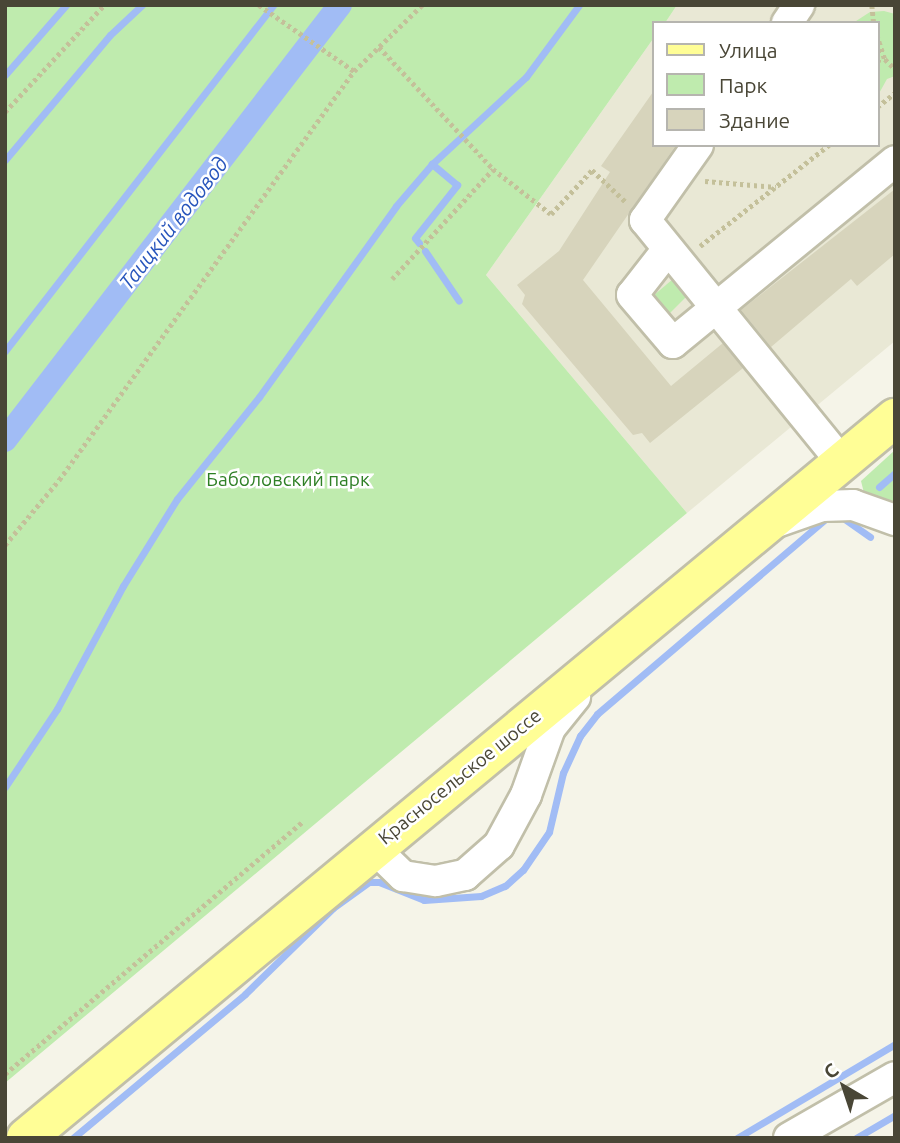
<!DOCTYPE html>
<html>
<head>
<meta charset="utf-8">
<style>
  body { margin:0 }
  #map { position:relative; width:900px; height:1143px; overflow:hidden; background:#f5f4e8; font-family:Ubuntu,sans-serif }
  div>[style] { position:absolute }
  .residential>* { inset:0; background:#e9e8d5 }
  .green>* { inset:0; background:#bfebae }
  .stream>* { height:7px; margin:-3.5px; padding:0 3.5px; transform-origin:3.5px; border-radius:3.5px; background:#a1bcf5 }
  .canal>* { height:24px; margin:-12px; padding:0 12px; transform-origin:12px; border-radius:12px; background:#a1bcf5 }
  .building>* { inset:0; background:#d7d4bc }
  .path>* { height:4.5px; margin-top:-2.25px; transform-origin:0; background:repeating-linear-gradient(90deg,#c4c09a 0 3.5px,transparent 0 7px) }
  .roads { filter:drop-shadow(2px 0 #c1bfa9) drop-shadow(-2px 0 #c1bfa9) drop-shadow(0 2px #c1bfa9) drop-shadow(0 -2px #c1bfa9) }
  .minor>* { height:30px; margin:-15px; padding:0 15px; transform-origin:15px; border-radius:15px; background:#fff }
  .major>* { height:38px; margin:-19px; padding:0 19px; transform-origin:19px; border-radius:19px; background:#fffe96 }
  span { translate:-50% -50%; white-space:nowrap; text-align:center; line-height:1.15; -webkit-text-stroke:5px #fff; paint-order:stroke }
  .park-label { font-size:19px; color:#2e7f25 }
  .street-label { font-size:19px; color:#494636 }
  .water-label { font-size:21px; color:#2855bc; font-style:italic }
  .frame { position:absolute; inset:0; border:7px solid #494636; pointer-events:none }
  .legend { position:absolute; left:652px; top:21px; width:228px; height:126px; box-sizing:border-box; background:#fff; border:2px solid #b6b5af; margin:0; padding:9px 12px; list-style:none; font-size:21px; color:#494636 }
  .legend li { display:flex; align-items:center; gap:14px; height:35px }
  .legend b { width:35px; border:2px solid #b6b5af }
  .north { position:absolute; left:809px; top:1052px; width:70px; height:70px; -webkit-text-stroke:5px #fff; paint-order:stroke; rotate:321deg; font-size:19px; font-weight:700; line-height:28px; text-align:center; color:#494636 }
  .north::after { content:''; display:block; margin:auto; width:24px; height:32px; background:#494636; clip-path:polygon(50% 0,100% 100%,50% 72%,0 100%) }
</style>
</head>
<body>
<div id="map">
  <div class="residential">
    <div style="clip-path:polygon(677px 5px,895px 5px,895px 341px,687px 513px,486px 275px,653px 39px,653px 145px,877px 145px,877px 23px,665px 23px)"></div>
  </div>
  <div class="green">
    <div style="clip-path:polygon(5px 5px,677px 5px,665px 23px,653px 23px,653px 39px,486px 275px,687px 513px,5px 1083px)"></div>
    <div style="clip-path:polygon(884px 11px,895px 14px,895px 76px,887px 79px,877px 97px,877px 23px,853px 23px,870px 12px)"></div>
    <div style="clip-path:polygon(673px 279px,681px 279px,689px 294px,663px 320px,647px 301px)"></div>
    <div style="clip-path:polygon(895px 450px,895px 506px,864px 493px,861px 481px)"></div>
  </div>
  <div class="stream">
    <div style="left:5px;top:75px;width:93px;rotate:-48.9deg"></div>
    <div style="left:5px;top:160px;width:163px;rotate:-50deg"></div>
    <div style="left:110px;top:35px;width:44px;rotate:-43.2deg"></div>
    <div style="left:419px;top:243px;width:6px;rotate:-129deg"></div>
    <div style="left:415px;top:238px;width:68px;rotate:-51.6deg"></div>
    <div style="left:457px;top:185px;width:33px;rotate:-140deg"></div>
    <div style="left:425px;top:251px;width:60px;rotate:55.8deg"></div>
    <div style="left:5px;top:351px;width:438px;rotate:-52.2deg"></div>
    <div style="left:879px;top:487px;width:21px;rotate:-41deg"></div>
    <div style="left:843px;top:518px;width:33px;rotate:35deg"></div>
    <div style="left:5px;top:787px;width:94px;rotate:-56.3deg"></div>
    <div style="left:57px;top:709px;width:140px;rotate:-61.8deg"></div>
    <div style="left:123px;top:586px;width:102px;rotate:-58.2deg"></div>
    <div style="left:177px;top:499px;width:131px;rotate:-51.2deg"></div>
    <div style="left:259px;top:397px;width:235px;rotate:-54.3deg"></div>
    <div style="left:396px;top:206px;width:55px;rotate:-49.4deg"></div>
    <div style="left:432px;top:164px;width:128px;rotate:-42.8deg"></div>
    <div style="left:526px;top:77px;width:89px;rotate:-53.6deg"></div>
    <div style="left:73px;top:1138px;width:224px;rotate:-39.9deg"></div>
    <div style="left:245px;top:994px;width:123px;rotate:-44.3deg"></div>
    <div style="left:333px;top:908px;width:44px;rotate:-35.8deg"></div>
    <div style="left:369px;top:882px;width:10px"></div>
    <div style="left:379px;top:882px;width:48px;rotate:21.8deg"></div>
    <div style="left:424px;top:900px;width:57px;rotate:-4deg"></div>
    <div style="left:481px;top:896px;width:26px;rotate:-23deg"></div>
    <div style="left:505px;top:886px;width:24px;rotate:-42deg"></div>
    <div style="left:523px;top:870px;width:46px;rotate:-55.6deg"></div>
    <div style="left:549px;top:832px;width:61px;rotate:-76.7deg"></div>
    <div style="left:563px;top:773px;width:41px;rotate:-65.3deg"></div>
    <div style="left:580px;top:736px;width:28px;rotate:-52deg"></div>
    <div style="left:597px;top:714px;width:304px;rotate:-40.5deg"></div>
    <div style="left:737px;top:1138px;width:184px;rotate:-30.7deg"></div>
    <div style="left:856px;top:1138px;width:45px;rotate:-30.5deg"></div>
  </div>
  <div class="canal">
    <div style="left:5px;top:440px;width:549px;rotate:-52.4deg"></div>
  </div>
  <div class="building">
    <div style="clip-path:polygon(653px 92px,653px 145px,676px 145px,583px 280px,671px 386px,723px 343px,743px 368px,650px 443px,642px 433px,633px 435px,522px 304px,525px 295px,517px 285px,559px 251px,610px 172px,601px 166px)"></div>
    <div style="clip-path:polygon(895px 189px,895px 254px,857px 286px,851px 279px,771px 347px,741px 310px)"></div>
  </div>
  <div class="path">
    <div style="left:259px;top:5px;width:116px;rotate:34.8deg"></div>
    <div style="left:872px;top:5px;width:18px;rotate:84deg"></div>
    <div style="left:877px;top:35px;width:25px;rotate:72deg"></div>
    <div style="left:885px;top:59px;width:14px;rotate:45deg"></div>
    <div style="left:379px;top:47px;width:167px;rotate:46.9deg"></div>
    <div style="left:493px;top:169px;width:73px;rotate:37.8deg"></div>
    <div style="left:551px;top:214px;width:60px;rotate:-47deg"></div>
    <div style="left:592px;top:170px;width:48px;rotate:43.3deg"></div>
    <div style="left:877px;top:60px;width:8px;rotate:-7deg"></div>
    <div style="left:877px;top:107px;width:23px;rotate:-38deg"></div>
    <div style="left:5px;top:112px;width:146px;rotate:-47.2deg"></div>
    <div style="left:705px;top:181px;width:71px;rotate:4.8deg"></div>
    <div style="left:700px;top:246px;width:164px;rotate:-38.1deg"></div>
    <div style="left:392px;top:279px;width:149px;rotate:-47.4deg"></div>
    <div style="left:5px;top:545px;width:85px;rotate:-50.3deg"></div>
    <div style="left:59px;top:480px;width:504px;rotate:-54.2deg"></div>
    <div style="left:354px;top:71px;width:95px;rotate:-44.1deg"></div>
    <div style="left:5px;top:1074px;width:391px;rotate:-40.3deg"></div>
  </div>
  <div class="roads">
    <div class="minor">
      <div style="left:787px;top:23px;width:22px;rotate:-56deg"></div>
      <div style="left:698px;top:145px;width:92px;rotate:125.2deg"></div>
      <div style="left:645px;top:220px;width:312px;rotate:50.9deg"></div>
      <div style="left:668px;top:249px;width:58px;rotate:128deg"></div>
      <div style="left:632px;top:295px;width:63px;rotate:49.5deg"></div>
      <div style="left:673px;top:343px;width:287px;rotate:-39.3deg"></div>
      <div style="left:779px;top:521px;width:46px;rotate:-19.2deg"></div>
      <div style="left:822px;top:506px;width:31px;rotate:-2deg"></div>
      <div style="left:853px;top:505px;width:45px;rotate:19.7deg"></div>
      <div style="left:373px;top:847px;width:42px;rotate:44deg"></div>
      <div style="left:403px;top:876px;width:33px;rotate:9deg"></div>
      <div style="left:436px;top:881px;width:30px;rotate:-12deg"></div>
      <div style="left:465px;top:875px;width:45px;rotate:-41.4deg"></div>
      <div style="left:499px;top:845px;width:57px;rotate:-61.6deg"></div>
      <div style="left:526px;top:795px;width:71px;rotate:-70.3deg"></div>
      <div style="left:550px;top:728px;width:40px;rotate:-51deg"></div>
      <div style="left:789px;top:1138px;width:122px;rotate:-29.9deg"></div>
    </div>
    <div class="major">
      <div style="left:26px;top:1138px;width:1129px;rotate:-39.64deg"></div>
    </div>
  </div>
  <div class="park-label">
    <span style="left:288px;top:480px">Баболовский парк</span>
  </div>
  <div class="street-label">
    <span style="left:460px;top:777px;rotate:-39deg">Красносельское шоссе</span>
  </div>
  <div class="water-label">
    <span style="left:173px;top:223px;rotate:-52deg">Таицкий водовод</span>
  </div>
  <div class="frame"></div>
  <ul class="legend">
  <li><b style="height:9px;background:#fffe96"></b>Улица</li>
  <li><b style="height:19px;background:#bfebae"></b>Парк</li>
  <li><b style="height:19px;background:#d7d4bc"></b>Здание</li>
  </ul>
  <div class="north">С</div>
</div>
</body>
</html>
